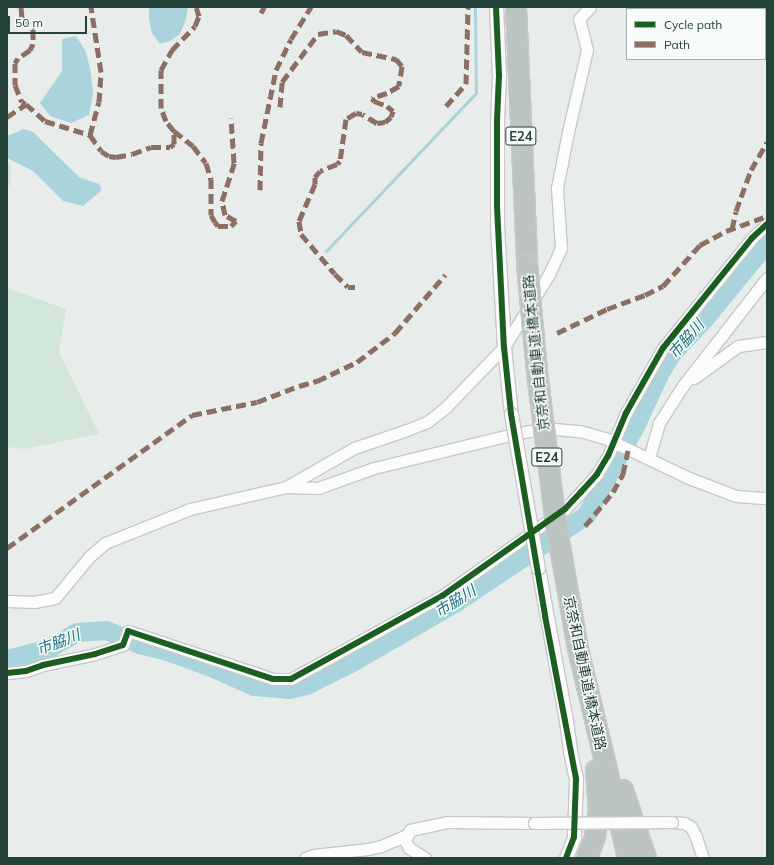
<!DOCTYPE html>
<html>
<head>
<meta charset="utf-8">
<style>
  body { margin:0 }
  #map { position:relative; width:774px; height:865px; overflow:hidden; background:#e8edeb; font-family:Mulish,"Noto Sans JP",sans-serif }
  div>[style] { position:absolute }
  .green>* { inset:0; background:#d1e6d8 }
  .water>* { inset:0; background:#a9d4db }
  .stream>* { height:3px; margin:-1.5px; padding:0 1.5px; transform-origin:1.5px; border-radius:1.5px; background:#a9d4db }
  .river>* { height:19px; margin:-9.5px; padding:0 9.5px; transform-origin:9.5px; border-radius:9.5px; background:#a9d4db }
  .roads { filter:drop-shadow(1px 0 #c5cac8) drop-shadow(-1px 0 #c5cac8) drop-shadow(0 1px #c5cac8) drop-shadow(0 -1px #c5cac8) }
  .minor>* { height:11px; margin:-5.5px; padding:0 5.5px; transform-origin:5.5px; border-radius:5.5px; background:#fcfcfc }
  .tertiary>* { height:13px; margin:-6.5px; padding:0 6.5px; transform-origin:6.5px; border-radius:6.5px; background:#fcfcfc }
  .motorway>* { height:20px; margin:-10px; padding:0 10px; transform-origin:10px; border-radius:10px; background:#bcc4c2 }
  .bridges { filter:drop-shadow(1px 0 #c5cac8) drop-shadow(-1px 0 #c5cac8) drop-shadow(0 1px #c5cac8) drop-shadow(0 -1px #c5cac8) }
  .minor-bridge>* { height:11px; margin:-5.5px; padding:0 5.5px; transform-origin:5.5px; border-radius:5.5px; background:#fcfcfc }
  .tertiary-bridge>* { height:13px; margin:-6.5px; padding:0 6.5px; transform-origin:6.5px; border-radius:6.5px; background:#fcfcfc }
  .motorway-bridge>* { height:20px; margin:-10px; padding:0 10px; transform-origin:10px; border-radius:10px; background:#bcc4c2 }
  .quiet>* { height:5px; margin-top:-2.5px; transform-origin:0; background:repeating-linear-gradient(90deg,#8d6e63 0 10px,transparent 0 15px) }
  .cycleway>* { height:6px; margin:-3px; padding:0 3px; transform-origin:3px; border-radius:3px; background:#1b5e20 }
  span { translate:-50% -50%; white-space:nowrap; text-align:center; line-height:1.15; -webkit-text-stroke:3px #f7fbf9; paint-order:stroke }
  .shield-label span { padding:1px 3px; background:#f7fbf9; border:1px solid; border-radius:3px; -webkit-text-stroke-width:0 }
  .shield-label { font-size:13px; color:#24423a; font-weight:700 }
  .street-label { font-size:14px; color:#24423a }
  .water-label { font-size:15px; color:#1c6f80; font-style:italic }
  .frame { position:absolute; inset:0; border:8px solid #24423a; pointer-events:none }
  .legend { position:absolute; left:626px; top:8px; width:140px; height:52px; box-sizing:border-box; background:#f7fbf9; border:1px solid #a3b1ad; margin:0; padding:5px 7px; list-style:none; font-size:12px; color:#24423a }
  .legend li { display:flex; align-items:center; gap:8px; height:20px }
  .legend b { width:20px; border:1px solid #a3b1ad }
  .scale { position:absolute; left:8px; top:16px; width:79px; height:18px; box-sizing:border-box; border:2px solid #24423a; border-top:0; padding-left:5px; font-size:12px; line-height:14px; white-space:nowrap; color:#24423a; -webkit-text-stroke:3px #f7fbf9; paint-order:stroke }
</style>
</head>
<body>
<div id="map">
  <div class="green">
    <div style="clip-path:polygon(7px 158px,11px 167px,10px 184px,7px 189px)"></div>
    <div style="clip-path:polygon(7px 288px,66px 309px,59px 352px,99px 434px,25px 449px,7px 447px)"></div>
  </div>
  <div class="water">
    <div style="clip-path:polygon(149px 7px,188px 7px,186px 19px,180px 34px,170px 41px,160px 44px,152px 33px,149px 19px)"></div>
    <div style="clip-path:polygon(76px 36px,86px 52px,91px 73px,93px 94px,89px 115px,71px 123px,50px 116px,40px 103px,62px 71px,62px 39px)"></div>
    <div style="clip-path:polygon(24px 129px,33px 132px,79px 177px,99px 184px,102px 190px,83px 206px,63px 201px,33px 171px,7px 158px,7px 136px)"></div>
  </div>
  <div class="stream">
    <div style="left:326px;top:251px;width:218px;rotate:-46.5deg"></div>
    <div style="left:476px;top:93px;width:86px;rotate:-90.7deg"></div>
  </div>
  <div class="river">
    <div style="left:7px;top:659px;width:43px;rotate:-14.7deg"></div>
    <div style="left:49px;top:648px;width:32px;rotate:-30deg"></div>
    <div style="left:77px;top:632px;width:29px;rotate:-4deg"></div>
    <div style="left:106px;top:630px;width:36px;rotate:23deg"></div>
    <div style="left:139px;top:644px;width:29px;rotate:14deg"></div>
    <div style="left:167px;top:651px;width:47px;rotate:20deg"></div>
    <div style="left:211px;top:667px;width:47px;rotate:23.8deg"></div>
    <div style="left:254px;top:686px;width:35px;rotate:5deg"></div>
    <div style="left:289px;top:689px;width:17px;rotate:-13deg"></div>
    <div style="left:306px;top:685px;width:51px;rotate:-26.6deg"></div>
    <div style="left:352px;top:662px;width:120px;rotate:-30deg"></div>
    <div style="left:456px;top:602px;width:156px;rotate:-33.8deg"></div>
    <div style="left:586px;top:515px;width:102px;rotate:-61.2deg"></div>
    <div style="left:635px;top:426px;width:57px;rotate:-65.2deg"></div>
    <div style="left:659px;top:374px;width:23px;rotate:-59deg"></div>
    <div style="left:671px;top:354px;width:48px;rotate:-46.7deg"></div>
    <div style="left:704px;top:319px;width:99px;rotate:-50.7deg"></div>
  </div>
  <div class="roads">
    <div class="minor">
      <div style="left:694px;top:378px;width:54px;rotate:-36deg"></div>
      <div style="left:738px;top:346px;width:29px;rotate:-8deg"></div>
      <div style="left:649px;top:458px;width:36px;rotate:-74deg"></div>
      <div style="left:659px;top:423px;width:43px;rotate:-57.4deg"></div>
      <div style="left:682px;top:387px;width:138px;rotate:-52.1deg"></div>
      <div style="left:286px;top:487px;width:78px;rotate:-29.8deg"></div>
      <div style="left:354px;top:448px;width:56px;rotate:-18.8deg"></div>
      <div style="left:407px;top:430px;width:22px;rotate:-22deg"></div>
      <div style="left:427px;top:422px;width:24px;rotate:-38deg"></div>
      <div style="left:446px;top:407px;width:83px;rotate:-46deg"></div>
      <div style="left:504px;top:347px;width:86px;rotate:-58.3deg"></div>
      <div style="left:549px;top:274px;width:29px;rotate:-65deg"></div>
      <div style="left:561px;top:248px;width:60px;rotate:-93.8deg"></div>
      <div style="left:557px;top:188px;width:57px;rotate:-78.9deg"></div>
      <div style="left:568px;top:132px;width:84px;rotate:-77deg"></div>
      <div style="left:587px;top:50px;width:32px;rotate:-104deg"></div>
      <div style="left:579px;top:19px;width:16px;rotate:-47deg"></div>
      <div style="left:7px;top:601px;width:27px;rotate:2deg"></div>
      <div style="left:34px;top:602px;width:21px;rotate:-11deg"></div>
      <div style="left:55px;top:598px;width:53px;rotate:-50.3deg"></div>
      <div style="left:89px;top:557px;width:21px;rotate:-41deg"></div>
      <div style="left:105px;top:543px;width:92px;rotate:-21.8deg"></div>
      <div style="left:190px;top:509px;width:98px;rotate:-12.9deg"></div>
      <div style="left:286px;top:487px;width:32px;rotate:2deg"></div>
      <div style="left:318px;top:488px;width:59px;rotate:-19.7deg"></div>
      <div style="left:374px;top:468px;width:139px;rotate:-13.7deg"></div>
      <div style="left:509px;top:435px;width:20px;rotate:-11deg"></div>
      <div style="left:529px;top:431px;width:26px;rotate:-4deg"></div>
      <div style="left:555px;top:429px;width:25px;rotate:5deg"></div>
      <div style="left:580px;top:431px;width:26px;rotate:16deg"></div>
      <div style="left:605px;top:438px;width:93px;rotate:25.5deg"></div>
      <div style="left:689px;top:478px;width:50px;rotate:21deg"></div>
      <div style="left:736px;top:496px;width:31px;rotate:4deg"></div>
      <div style="left:7px;top:673px;width:19px;rotate:-6deg"></div>
      <div style="left:26px;top:671px;width:18px;rotate:-19deg"></div>
      <div style="left:43px;top:665px;width:53px;rotate:-11.9deg"></div>
      <div style="left:95px;top:654px;width:29px;rotate:-18deg"></div>
      <div style="left:123px;top:645px;width:15px;rotate:-70deg"></div>
      <div style="left:128px;top:631px;width:153px;rotate:18.3deg"></div>
      <div style="left:273px;top:679px;width:18px"></div>
      <div style="left:291px;top:679px;width:172px;rotate:-28.8deg"></div>
      <div style="left:442px;top:596px;width:151px;rotate:-35.3deg"></div>
      <div style="left:565px;top:509px;width:23px;rotate:-47deg"></div>
      <div style="left:581px;top:492px;width:24px;rotate:-48deg"></div>
      <div style="left:597px;top:474px;width:21px;rotate:-59deg"></div>
      <div style="left:608px;top:456px;width:47px;rotate:-67.3deg"></div>
      <div style="left:626px;top:413px;width:75px;rotate:-60.4deg"></div>
      <div style="left:663px;top:348px;width:141px;rotate:-51deg"></div>
      <div style="left:752px;top:238px;width:21px;rotate:-43deg"></div>
      <div style="left:672px;top:822px;width:12px;rotate:5deg"></div>
      <div style="left:684px;top:823px;width:8px;rotate:30deg"></div>
      <div style="left:691px;top:827px;width:11px;rotate:63deg"></div>
      <div style="left:696px;top:837px;width:22px;rotate:72deg"></div>
      <div style="left:305px;top:858px;width:9px;rotate:-18deg"></div>
      <div style="left:314px;top:855px;width:54px;rotate:-6.3deg"></div>
      <div style="left:368px;top:849px;width:13px;rotate:-13deg"></div>
      <div style="left:381px;top:846px;width:26px;rotate:-23deg"></div>
      <div style="left:425px;top:858px;width:19px;rotate:-148deg"></div>
      <div style="left:409px;top:848px;width:9px;rotate:-117deg"></div>
      <div style="left:405px;top:840px;width:11px;rotate:-63deg"></div>
      <div style="left:410px;top:830px;width:39px;rotate:-12deg"></div>
      <div style="left:448px;top:822px;width:86px;rotate:0.7deg"></div>
    </div>
    <div class="tertiary">
      <div style="left:496px;top:7px;width:68px;rotate:87.5deg"></div>
      <div style="left:499px;top:75px;width:46px;rotate:92.5deg"></div>
      <div style="left:497px;top:121px;width:104px;rotate:90deg"></div>
      <div style="left:497px;top:225px;width:122px;rotate:86.7deg"></div>
      <div style="left:504px;top:347px;width:67px;rotate:84deg"></div>
      <div style="left:538px;top:568px;width:156px;rotate:79.6deg"></div>
      <div style="left:566px;top:721px;width:30px;rotate:82deg"></div>
      <div style="left:570px;top:751px;width:29px;rotate:78deg"></div>
      <div style="left:576px;top:779px;width:58px;rotate:92deg"></div>
      <div style="left:574px;top:837px;width:22px;rotate:111deg"></div>
    </div>
    <div class="motorway">
      <div style="left:516px;top:7px;width:257px;rotate:87.5deg"></div>
      <div style="left:578px;top:649px;width:215px;rotate:76.5deg"></div>
      <div style="left:623px;top:790px;width:72px;rotate:71.3deg"></div>
      <div style="left:587px;top:858px;width:22px;rotate:-69deg"></div>
      <div style="left:595px;top:837px;width:27px;rotate:-82deg"></div>
      <div style="left:599px;top:810px;width:40px;rotate:-94.3deg"></div>
    </div>
  </div>
  <div class="bridges">
    <div class="minor-bridge">
      <div style="left:534px;top:823px;width:138px;rotate:-0.4deg"></div>
    </div>
    <div class="tertiary-bridge">
      <div style="left:511px;top:414px;width:156px;rotate:80.1deg"></div>
    </div>
    <div class="motorway-bridge">
      <div style="left:527px;top:264px;width:108px;rotate:84.7deg"></div>
      <div style="left:537px;top:372px;width:153px;rotate:82.9deg"></div>
      <div style="left:556px;top:524px;width:127px;rotate:80deg"></div>
    </div>
  </div>
  <div class="quiet">
    <div style="left:21px;top:7px;width:11px;rotate:85deg"></div>
    <div style="left:22px;top:18px;width:16px;rotate:45deg"></div>
    <div style="left:33px;top:29px;width:15px;rotate:90deg"></div>
    <div style="left:33px;top:44px;width:7px;rotate:117deg"></div>
    <div style="left:30px;top:50px;width:14px;rotate:146deg"></div>
    <div style="left:18px;top:58px;width:6px;rotate:121deg"></div>
    <div style="left:15px;top:63px;width:22px;rotate:90deg"></div>
    <div style="left:15px;top:85px;width:18px;rotate:68deg"></div>
    <div style="left:22px;top:102px;width:4px;rotate:27deg"></div>
    <div style="left:261px;top:13px;width:7px;rotate:-63deg"></div>
    <div style="left:446px;top:106px;width:30px;rotate:-48deg"></div>
    <div style="left:466px;top:84px;width:77px;rotate:-88.5deg"></div>
    <div style="left:280px;top:107px;width:25px;rotate:-85deg"></div>
    <div style="left:282px;top:82px;width:60px;rotate:-53.1deg"></div>
    <div style="left:318px;top:34px;width:18px;rotate:-9deg"></div>
    <div style="left:336px;top:31px;width:11px;rotate:22deg"></div>
    <div style="left:346px;top:35px;width:23px;rotate:47deg"></div>
    <div style="left:362px;top:52px;width:35px;rotate:12deg"></div>
    <div style="left:396px;top:59px;width:9px;rotate:49deg"></div>
    <div style="left:402px;top:66px;width:20px;rotate:99deg"></div>
    <div style="left:399px;top:86px;width:14px;rotate:150deg"></div>
    <div style="left:387px;top:93px;width:16px;rotate:162deg"></div>
    <div style="left:372px;top:98px;width:4px;rotate:56deg"></div>
    <div style="left:374px;top:101px;width:14px;rotate:21deg"></div>
    <div style="left:387px;top:106px;width:8px;rotate:40deg"></div>
    <div style="left:393px;top:111px;width:6px;rotate:108deg"></div>
    <div style="left:391px;top:117px;width:8px;rotate:140deg"></div>
    <div style="left:385px;top:122px;width:8px;rotate:173deg"></div>
    <div style="left:377px;top:123px;width:17px;rotate:-149deg"></div>
    <div style="left:362px;top:114px;width:6px;rotate:-171deg"></div>
    <div style="left:356px;top:113px;width:12px;rotate:149deg"></div>
    <div style="left:346px;top:119px;width:42px;rotate:98.1deg"></div>
    <div style="left:340px;top:161px;width:4px;rotate:135deg"></div>
    <div style="left:337px;top:164px;width:18px;rotate:158deg"></div>
    <div style="left:320px;top:171px;width:8px;rotate:130deg"></div>
    <div style="left:315px;top:177px;width:7px;rotate:90deg"></div>
    <div style="left:315px;top:184px;width:40px;rotate:113.4deg"></div>
    <div style="left:299px;top:221px;width:13px;rotate:81deg"></div>
    <div style="left:301px;top:234px;width:52px;rotate:49.6deg"></div>
    <div style="left:335px;top:274px;width:18px;rotate:45deg"></div>
    <div style="left:348px;top:287px;width:7px"></div>
    <div style="left:7px;top:117px;width:23px;rotate:-34deg"></div>
    <div style="left:26px;top:104px;width:25px;rotate:42deg"></div>
    <div style="left:45px;top:121px;width:47px;rotate:17.3deg"></div>
    <div style="left:90px;top:135px;width:19px;rotate:55deg"></div>
    <div style="left:101px;top:151px;width:9px;rotate:32deg"></div>
    <div style="left:109px;top:156px;width:7px;rotate:8deg"></div>
    <div style="left:116px;top:157px;width:16px;rotate:-11deg"></div>
    <div style="left:132px;top:154px;width:20px;rotate:-20deg"></div>
    <div style="left:151px;top:147px;width:19px"></div>
    <div style="left:170px;top:147px;width:5px;rotate:-37deg"></div>
    <div style="left:174px;top:144px;width:13px;rotate:-90deg"></div>
    <div style="left:174px;top:131px;width:13px;rotate:-129deg"></div>
    <div style="left:166px;top:121px;width:14px;rotate:-111deg"></div>
    <div style="left:161px;top:108px;width:38px;rotate:-90deg"></div>
    <div style="left:161px;top:70px;width:23px;rotate:-61deg"></div>
    <div style="left:172px;top:50px;width:33px;rotate:-46deg"></div>
    <div style="left:195px;top:26px;width:11px;rotate:-68deg"></div>
    <div style="left:199px;top:16px;width:9px;rotate:-108deg"></div>
    <div style="left:174px;top:131px;width:24px;rotate:38deg"></div>
    <div style="left:193px;top:146px;width:21px;rotate:53deg"></div>
    <div style="left:206px;top:163px;width:17px;rotate:73deg"></div>
    <div style="left:211px;top:179px;width:36px;rotate:90deg"></div>
    <div style="left:211px;top:215px;width:8px;rotate:60deg"></div>
    <div style="left:215px;top:222px;width:5px;rotate:53deg"></div>
    <div style="left:218px;top:226px;width:13px"></div>
    <div style="left:231px;top:226px;width:7px;rotate:-45deg"></div>
    <div style="left:236px;top:221px;width:13px;rotate:-151deg"></div>
    <div style="left:225px;top:215px;width:14px;rotate:-102deg"></div>
    <div style="left:222px;top:201px;width:40px;rotate:-72deg"></div>
    <div style="left:234px;top:163px;width:45px;rotate:-93.8deg"></div>
    <div style="left:90px;top:135px;width:34px;rotate:-75deg"></div>
    <div style="left:99px;top:102px;width:30px;rotate:-86deg"></div>
    <div style="left:101px;top:72px;width:66px;rotate:-98.7deg"></div>
    <div style="left:260px;top:190px;width:47px;rotate:-88.8deg"></div>
    <div style="left:261px;top:143px;width:75px;rotate:-78.4deg"></div>
    <div style="left:276px;top:70px;width:34px;rotate:-64deg"></div>
    <div style="left:291px;top:39px;width:38px;rotate:-58deg"></div>
    <div style="left:732px;top:229px;width:18px;rotate:-77deg"></div>
    <div style="left:736px;top:211px;width:44px;rotate:-69.9deg"></div>
    <div style="left:751px;top:170px;width:32px;rotate:-60deg"></div>
    <div style="left:557px;top:333px;width:55px;rotate:-25.6deg"></div>
    <div style="left:607px;top:309px;width:40px;rotate:-20.2deg"></div>
    <div style="left:645px;top:295px;width:20px;rotate:-27deg"></div>
    <div style="left:663px;top:286px;width:55px;rotate:-47.9deg"></div>
    <div style="left:700px;top:245px;width:30px;rotate:-28deg"></div>
    <div style="left:726px;top:231px;width:44px;rotate:-20.1deg"></div>
    <div style="left:585px;top:526px;width:44px;rotate:-50.5deg"></div>
    <div style="left:613px;top:492px;width:21px;rotate:-61deg"></div>
    <div style="left:623px;top:474px;width:24px;rotate:-78deg"></div>
    <div style="left:7px;top:548px;width:228px;rotate:-35.7deg"></div>
    <div style="left:192px;top:415px;width:66px;rotate:-11.3deg"></div>
    <div style="left:257px;top:402px;width:45px;rotate:-20.9deg"></div>
    <div style="left:299px;top:386px;width:19px;rotate:-16deg"></div>
    <div style="left:317px;top:381px;width:44px;rotate:-25.4deg"></div>
    <div style="left:357px;top:362px;width:48px;rotate:-37.3deg"></div>
    <div style="left:395px;top:333px;width:77px;rotate:-49.2deg"></div>
  </div>
  <div class="cycleway">
    <div style="left:496px;top:7px;width:68px;rotate:87.5deg"></div>
    <div style="left:499px;top:75px;width:46px;rotate:92.5deg"></div>
    <div style="left:497px;top:121px;width:85px;rotate:90deg"></div>
    <div style="left:497px;top:206px;width:141px;rotate:87.2deg"></div>
    <div style="left:504px;top:347px;width:67px;rotate:84deg"></div>
    <div style="left:511px;top:414px;width:205px;rotate:80.4deg"></div>
    <div style="left:545px;top:616px;width:166px;rotate:79.2deg"></div>
    <div style="left:576px;top:779px;width:58px;rotate:92deg"></div>
    <div style="left:574px;top:837px;width:22px;rotate:111deg"></div>
    <div style="left:7px;top:673px;width:19px;rotate:-6deg"></div>
    <div style="left:26px;top:671px;width:18px;rotate:-19deg"></div>
    <div style="left:43px;top:665px;width:53px;rotate:-11.9deg"></div>
    <div style="left:95px;top:654px;width:29px;rotate:-18deg"></div>
    <div style="left:123px;top:645px;width:15px;rotate:-70deg"></div>
    <div style="left:128px;top:631px;width:153px;rotate:18.3deg"></div>
    <div style="left:273px;top:679px;width:18px"></div>
    <div style="left:291px;top:679px;width:172px;rotate:-28.8deg"></div>
    <div style="left:442px;top:596px;width:151px;rotate:-35.3deg"></div>
    <div style="left:565px;top:509px;width:23px;rotate:-47deg"></div>
    <div style="left:581px;top:492px;width:24px;rotate:-48deg"></div>
    <div style="left:597px;top:474px;width:21px;rotate:-59deg"></div>
    <div style="left:608px;top:456px;width:47px;rotate:-67.3deg"></div>
    <div style="left:626px;top:413px;width:75px;rotate:-60.4deg"></div>
    <div style="left:663px;top:348px;width:141px;rotate:-51deg"></div>
    <div style="left:752px;top:238px;width:21px;rotate:-43deg"></div>
  </div>
  <div class="shield-label">
    <span style="left:521px;top:136px">E24</span>
    <span style="left:547px;top:457px">E24</span>
  </div>
  <div class="street-label">
    <span style="left:536px;top:353px;rotate:-96deg">京奈和自動車道;橋本道路</span>
    <span style="left:585px;top:673px;rotate:78deg">京奈和自動車道;橋本道路</span>
  </div>
  <div class="water-label">
    <span style="left:686px;top:339px;rotate:-49deg">市脇川</span>
    <span style="left:455px;top:601px;rotate:-32deg">市脇川</span>
    <span style="left:58px;top:642px;rotate:-21deg">市脇川</span>
  </div>
  <div class="frame"></div>
  <ul class="legend">
  <li><b style="height:5px;background:#1b5e20"></b>Cycle path</li>
  <li><b style="height:5px;background:#8d6e63"></b>Path</li>
  </ul>
  <div class="scale">50 m</div>
</div>
</body>
</html>
